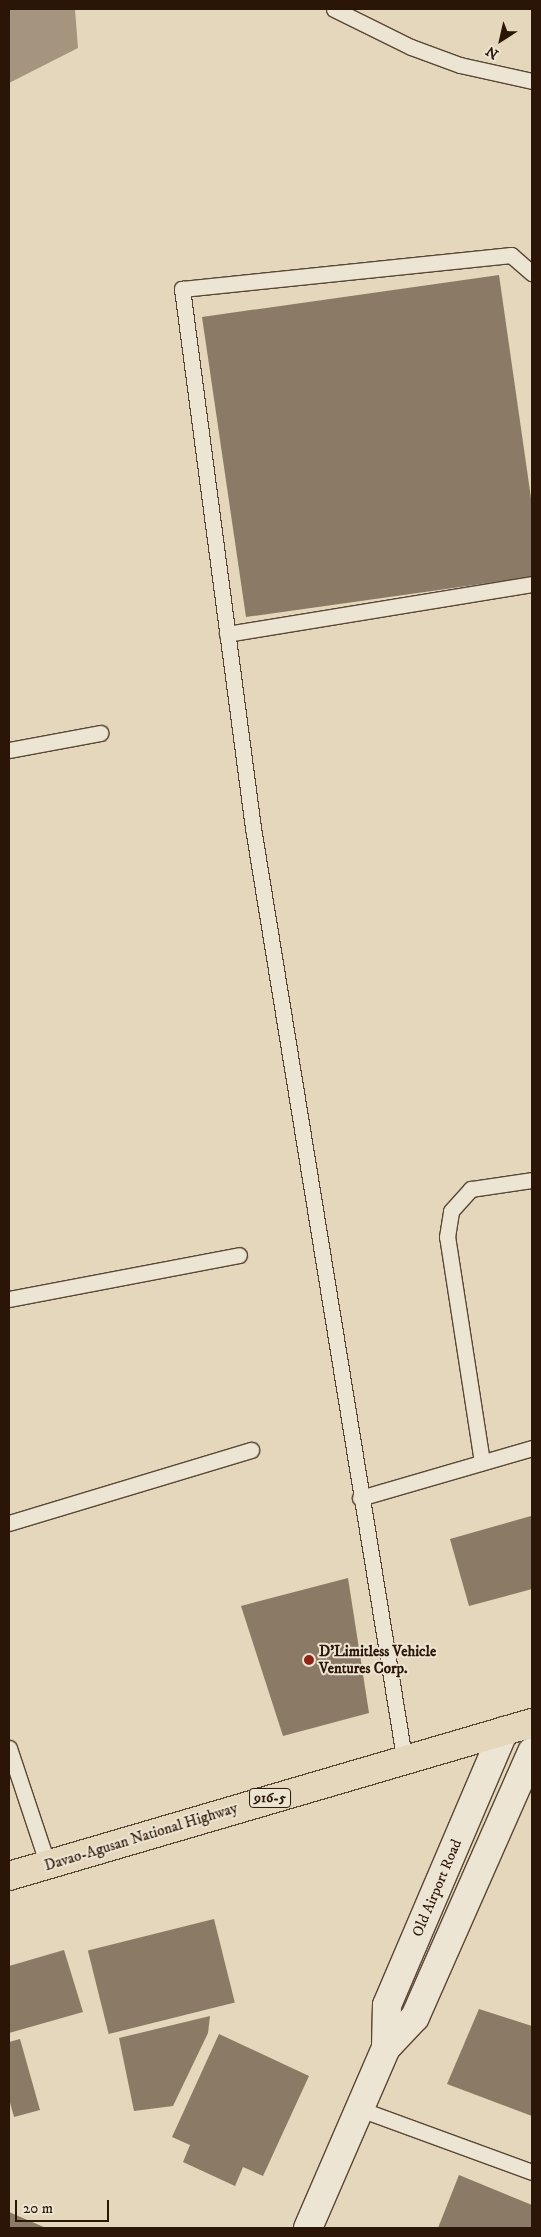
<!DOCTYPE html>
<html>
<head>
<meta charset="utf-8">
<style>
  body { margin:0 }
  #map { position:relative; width:541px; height:2237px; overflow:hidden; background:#e4d7bb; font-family:"IM FELL DW Pica",serif }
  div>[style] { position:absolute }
  .water>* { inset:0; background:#a5957e }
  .building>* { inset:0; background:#8b7a65; transform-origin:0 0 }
  .roads { filter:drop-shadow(1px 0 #594634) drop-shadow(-1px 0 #594634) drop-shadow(0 1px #594634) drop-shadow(0 -1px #594634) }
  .service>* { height:15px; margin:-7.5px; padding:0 7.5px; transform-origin:7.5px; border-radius:7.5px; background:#ede5d3 }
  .minor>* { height:28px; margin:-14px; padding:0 14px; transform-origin:14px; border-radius:14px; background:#ede5d3 }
  .primary>* { height:28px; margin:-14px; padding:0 14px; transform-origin:14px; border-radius:14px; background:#e4d7bb }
  .dots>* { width:14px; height:14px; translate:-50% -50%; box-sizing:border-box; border:2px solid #ede5d3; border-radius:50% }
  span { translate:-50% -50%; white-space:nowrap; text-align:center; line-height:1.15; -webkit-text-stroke:4px #ede5d3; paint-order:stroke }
  .shield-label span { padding:1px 4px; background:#ede5d3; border:1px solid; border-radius:4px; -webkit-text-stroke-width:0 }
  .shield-label { font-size:14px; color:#2b1507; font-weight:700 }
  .poi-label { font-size:15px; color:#2b1507; font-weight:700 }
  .left { translate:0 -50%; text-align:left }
  .street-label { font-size:15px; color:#2b1507 }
  .frame { position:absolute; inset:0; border:10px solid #2b1507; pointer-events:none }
  .north { position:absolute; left:476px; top:15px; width:50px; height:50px; -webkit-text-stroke:4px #ede5d3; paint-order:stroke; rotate:215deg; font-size:14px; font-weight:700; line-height:20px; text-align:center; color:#2b1507 }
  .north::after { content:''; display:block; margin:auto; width:18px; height:22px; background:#2b1507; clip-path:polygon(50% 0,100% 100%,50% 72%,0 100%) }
  .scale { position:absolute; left:15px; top:2200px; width:94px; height:22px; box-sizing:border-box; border:2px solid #2b1507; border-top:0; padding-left:6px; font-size:15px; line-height:18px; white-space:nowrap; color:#2b1507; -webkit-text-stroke:4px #ede5d3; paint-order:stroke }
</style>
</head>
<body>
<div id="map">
  <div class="water">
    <div style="clip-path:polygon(9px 9px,75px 9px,78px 48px,9px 83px)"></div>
  </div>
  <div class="building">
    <div style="clip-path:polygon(499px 275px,532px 505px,532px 577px,246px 617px,202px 317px)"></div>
    <div style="clip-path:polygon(531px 1516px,532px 1589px,469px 1606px,450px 1539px)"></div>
    <div style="clip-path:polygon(348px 1578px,369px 1713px,283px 1736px,241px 1606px)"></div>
    <div style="left:214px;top:1919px;width:86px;height:130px;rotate:76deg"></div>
    <div style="clip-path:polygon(64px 1950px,83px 2012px,9px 2033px,9px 1966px)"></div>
    <div style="clip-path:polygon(479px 2009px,532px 2026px,532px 2116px,447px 2084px)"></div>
    <div style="clip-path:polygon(210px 2016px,208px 2033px,173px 2106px,134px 2111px,119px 2038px)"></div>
    <div style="clip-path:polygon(219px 2034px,309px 2076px,263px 2176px,243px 2167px,235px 2186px,183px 2162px,190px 2145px,172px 2137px)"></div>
    <div style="clip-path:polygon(20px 2039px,40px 2110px,14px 2117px,9px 2099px,9px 2042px)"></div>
    <div style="clip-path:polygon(459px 2175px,532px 2205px,532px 2228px,438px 2228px)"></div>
    <div style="clip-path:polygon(9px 2212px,46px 2228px,9px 2228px)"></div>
  </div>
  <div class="roads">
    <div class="service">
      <div style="left:334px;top:9px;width:86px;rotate:26.3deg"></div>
      <div style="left:411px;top:47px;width:52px;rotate:20.2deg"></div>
      <div style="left:460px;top:65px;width:74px;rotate:12.5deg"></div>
      <div style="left:227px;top:634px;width:309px;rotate:-9.3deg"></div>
      <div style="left:9px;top:750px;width:93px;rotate:-10.6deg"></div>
      <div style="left:9px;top:1299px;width:234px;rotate:-10.8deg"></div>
      <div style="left:482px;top:1462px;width:228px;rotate:-98.8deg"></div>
      <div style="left:447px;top:1237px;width:26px;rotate:-81deg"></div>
      <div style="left:451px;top:1211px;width:30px;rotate:-48deg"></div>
      <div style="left:471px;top:1189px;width:62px;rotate:-8.4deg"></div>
      <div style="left:360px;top:1498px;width:179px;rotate:-16.2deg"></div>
      <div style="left:9px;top:1523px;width:253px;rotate:-16.8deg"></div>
      <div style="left:9px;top:1748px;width:123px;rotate:71.6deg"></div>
      <div style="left:404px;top:1757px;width:941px;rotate:-99.23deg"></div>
      <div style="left:253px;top:828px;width:544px;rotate:-97.5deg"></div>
      <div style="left:182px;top:289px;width:331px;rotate:-5.9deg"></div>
      <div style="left:511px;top:255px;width:28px;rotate:41deg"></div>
      <div style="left:360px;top:2109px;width:183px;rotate:20.1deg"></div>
    </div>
    <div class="minor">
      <div style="left:386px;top:2048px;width:43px;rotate:-88.7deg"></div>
      <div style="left:387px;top:2005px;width:298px;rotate:-66.9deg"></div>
      <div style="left:308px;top:2228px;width:196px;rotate:-66.6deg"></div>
      <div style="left:386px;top:2048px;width:42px;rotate:-46.9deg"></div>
      <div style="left:415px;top:2017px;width:290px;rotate:-66.2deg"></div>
    </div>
    <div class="primary">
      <div style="left:9px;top:1876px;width:545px;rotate:-16.31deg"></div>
    </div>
  </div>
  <div class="dots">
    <div style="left:309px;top:1660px;background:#8f2418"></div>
  </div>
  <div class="shield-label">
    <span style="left:270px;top:1798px">916-5</span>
  </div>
  <div class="poi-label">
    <span class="left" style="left:319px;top:1660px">D'Limitless Vehicle<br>Ventures Corp.</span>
  </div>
  <div class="street-label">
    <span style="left:141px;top:1837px;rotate:-17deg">Davao-Agusan National Highway</span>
    <span style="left:437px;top:1888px;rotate:-67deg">Old Airport Road</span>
  </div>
  <div class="frame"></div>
  <div class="north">N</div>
  <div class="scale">20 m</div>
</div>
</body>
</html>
